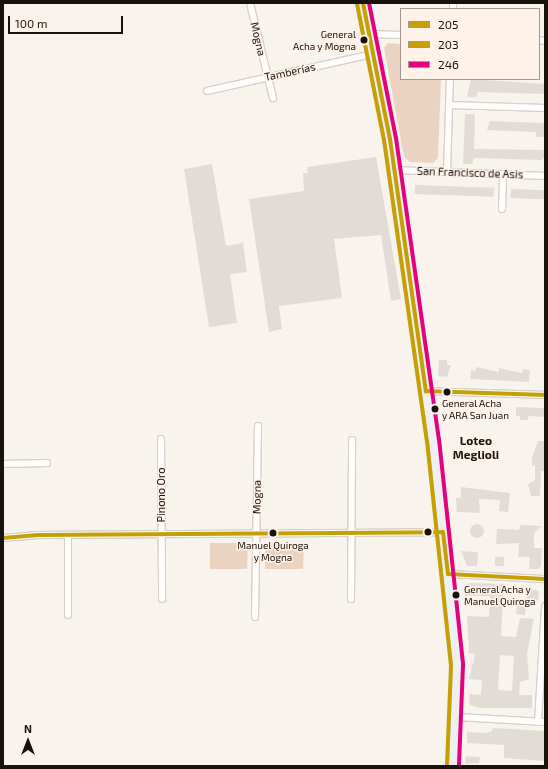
<!DOCTYPE html>
<html>
<head>
<meta charset="utf-8">
<style>
  body { margin:0 }
  #map { position:relative; width:548px; height:769px; overflow:hidden; background:#f9f3ee; font-family:"Exo 2",sans-serif }
  div>[style] { position:absolute }
  .green>* { inset:0; background:#ead3c1 }
  .building>* { inset:0; background:#e2dcd7; transform-origin:0 0 }
  .round { border-radius:50% }
  .roads { filter:drop-shadow(1px 0 #d6d0cb) drop-shadow(-1px 0 #d6d0cb) drop-shadow(0 1px #d6d0cb) drop-shadow(0 -1px #d6d0cb) }
  .minor>* { height:6px; margin:-3px; padding:0 3px; transform-origin:3px; border-radius:3px; background:#fefdfc }
  .secondary>* { height:9px; margin:-4.5px; padding:0 4.5px; transform-origin:4.5px; border-radius:4.5px; background:#edf0f1 }
  .bus-1>* { height:4px; margin:-2px; padding:0 2px; transform-origin:2px; border-radius:2px; background:#c59f03 }
  .bus-2>* { height:4px; margin:-2px; padding:0 2px; transform-origin:2px; border-radius:2px; background:#c59f03 }
  .bus-3>* { height:4px; margin:-2px; padding:0 2px; transform-origin:2px; border-radius:2px; background:#e5007d }
  .dots>* { width:11px; height:11px; translate:-50% -50%; box-sizing:border-box; border:2px solid #fef2e9; border-radius:50% }
  span { translate:-50% -50%; white-space:nowrap; text-align:center; line-height:1.15; -webkit-text-stroke:3px #fef2e9; paint-order:stroke }
  .bus-label { font-size:10px; color:#18120d }
  .right { translate:-100% -50%; text-align:right }
  .left { translate:0 -50%; text-align:left }
  .street-label { font-size:11px; color:#18120d }
  .neighbourhood-label { font-size:12px; color:#18120d; font-weight:700 }
  .frame { position:absolute; inset:0; border:4px solid #18120d; pointer-events:none }
  .legend { position:absolute; left:400px; top:8px; width:140px; height:72px; box-sizing:border-box; background:#fef2e9; border:1px solid #a29891; margin:0; padding:5px 7px; list-style:none; font-size:12px; color:#18120d }
  .legend li { display:flex; align-items:center; gap:8px; height:20px }
  .legend b { width:20px; border:1px solid #a29891 }
  .north { position:absolute; left:8px; top:721px; width:40px; height:40px; -webkit-text-stroke:3px #fef2e9; paint-order:stroke; rotate:0deg; font-size:11px; font-weight:700; line-height:16px; text-align:center; color:#18120d }
  .north::after { content:''; display:block; margin:auto; width:14px; height:18px; background:#18120d; clip-path:polygon(50% 0,100% 100%,50% 72%,0 100%) }
  .scale { position:absolute; left:8px; top:16px; width:115px; height:18px; box-sizing:border-box; border:2px solid #18120d; border-top:0; padding-left:5px; font-size:12px; line-height:14px; white-space:nowrap; color:#18120d; -webkit-text-stroke:3px #fef2e9; paint-order:stroke }
</style>
</head>
<body>
<div id="map">
  <div class="green">
    <div style="clip-path:polygon(388px 43px,401px 44px,401px 79px,441px 79px,438px 158px,433px 163px,410px 162px,404px 157px,384px 48px)"></div>
    <div style="clip-path:polygon(210px 543px,244px 543px,248px 547px,247px 569px,210px 569px)"></div>
    <div style="clip-path:polygon(269px 543px,304px 543px,303px 569px,265px 569px,265px 546px)"></div>
  </div>
  <div class="building">
    <div style="clip-path:polygon(471px 79px,545px 84px,545px 94px,478px 92px,476px 97px,467px 97px)"></div>
    <div style="clip-path:polygon(465px 114px,474px 114px,475px 117px,474px 149px,545px 150px,545px 156px,542px 160px,474px 158px,472px 164px,463px 164px)"></div>
    <div style="clip-path:polygon(490px 121px,545px 123px,545px 137px,536px 137px,536px 132px,487px 130px)"></div>
    <div style="clip-path:polygon(376px 157px,401px 299px,391px 301px,381px 235px,334px 239px,342px 298px,279px 306px,282px 329px,269px 332px,249px 199px,304px 191px,303px 173px,308px 173px,307px 167px)"></div>
    <div style="clip-path:polygon(212px 164px,226px 246px,243px 243px,247px 272px,230px 274px,237px 323px,209px 327px,184px 169px)"></div>
    <div style="left:415px;top:185px;width:79px;height:9px;rotate:2deg"></div>
    <div style="left:511px;top:189px;width:34px;height:9px;rotate:2deg"></div>
    <div style="clip-path:polygon(439px 360px,447px 360px,447px 365px,451px 365px,447px 377px,438px 376px)"></div>
    <div style="clip-path:polygon(476px 367px,499px 372px,499px 368px,522px 373px,523px 369px,530px 370px,529px 382px,470px 379px,471px 370px,476px 371px)"></div>
    <div style="clip-path:polygon(516px 407px,545px 408px,545px 417px,528px 416px,528px 420px,520px 420px,520px 416px,516px 416px)"></div>
    <div style="clip-path:polygon(538px 441px,545px 441px,544px 471px,541px 471px,540px 496px,531px 496px,528px 484px,535px 480px,535px 466px,532px 466px,532px 458px)"></div>
    <div style="clip-path:polygon(461px 487px,510px 493px,508px 512px,499px 511px,500px 500px,479px 499px,480px 513px,457px 512px,456px 498px,461px 498px)"></div>
    <div class="round" style="left:470px;top:524px;width:14px;height:14px"></div>
    <div style="clip-path:polygon(520px 525px,542px 526px,534px 533px,534px 548px,542px 548px,541px 566px,538px 569px,529px 569px,530px 557px,518px 557px,519px 543px,496px 544px,497px 529px,519px 530px)"></div>
    <div style="clip-path:polygon(461px 551px,478px 552px,477px 566px,467px 566px)"></div>
    <div style="left:495px;top:557px;width:9px;height:9px"></div>
    <div style="clip-path:polygon(evenodd,469px 583px,504px 584px,501px 636px,516px 637px,520px 618px,534px 619px,527px 653px,529px 679px,520px 682px,519px 695px,532px 695px,532px 708px,480px 708px,470px 705px,469px 694px,481px 695px,482px 680px,469px 679px,475px 654px,469px 653px,467px 616px,489px 617px,490px 596px,465px 596px,464px 588px,469px 583px,500px 655px,514px 656px,512px 691px,498px 690px,500px 655px)"></div>
    <div style="clip-path:polygon(527px 588px,539px 591px,538px 600px,526px 600px)"></div>
    <div style="left:517px;top:606px;width:9px;height:8px;rotate:6deg"></div>
    <div style="clip-path:polygon(493px 728px,545px 731px,545px 761px,504px 758px,504px 745px,467px 743px,467px 732px,485px 733px,492px 731px)"></div>
    <div style="clip-path:polygon(466px 756px,480px 757px,479px 763px,465px 764px)"></div>
  </div>
  <div class="roads">
    <div class="minor">
      <div style="left:250px;top:3px;width:98px;rotate:76.4deg"></div>
      <div style="left:453px;top:9px;width:6px;rotate:-90deg"></div>
      <div style="left:369px;top:34px;width:32px;rotate:2deg"></div>
      <div style="left:539px;top:40px;width:6px;rotate:9deg"></div>
      <div style="left:207px;top:91px;width:170px;rotate:-12.6deg"></div>
      <div style="left:449px;top:105px;width:96px;rotate:1.8deg"></div>
      <div style="left:395px;top:170px;width:150px;rotate:2.3deg"></div>
      <div style="left:447px;top:172px;width:93px;rotate:-88.2deg"></div>
      <div style="left:502px;top:209px;width:35px;rotate:-88deg"></div>
      <div style="left:426px;top:391px;width:119px;rotate:1.9deg"></div>
      <div style="left:161px;top:439px;width:160px;rotate:89.6deg"></div>
      <div style="left:3px;top:464px;width:44px;rotate:-1.3deg"></div>
      <div style="left:3px;top:538px;width:35px;rotate:-5deg"></div>
      <div style="left:38px;top:535px;width:405px;rotate:-0.4deg"></div>
      <div style="left:448px;top:574px;width:97px;rotate:3deg"></div>
      <div style="left:351px;top:599px;width:159px;rotate:-89.6deg"></div>
      <div style="left:68px;top:615px;width:80px;rotate:-90deg"></div>
      <div style="left:255px;top:617px;width:191px;rotate:-89.1deg"></div>
      <div style="left:457px;top:717px;width:88px;rotate:3.3deg"></div>
      <div style="left:538px;top:722px;width:116px;rotate:-86.5deg"></div>
    </div>
    <div class="secondary">
      <div style="left:363px;top:3px;width:139px;rotate:78.8deg"></div>
      <div style="left:390px;top:139px;width:304px;rotate:81.9deg"></div>
      <div style="left:433px;top:440px;width:227px;rotate:83.9deg"></div>
      <div style="left:457px;top:666px;width:100px;rotate:92.3deg"></div>
    </div>
  </div>
  <div class="bus-1">
    <div style="left:363px;top:3px;width:139px;rotate:78.8deg"></div>
    <div style="left:390px;top:139px;width:255px;rotate:81.9deg"></div>
    <div style="left:426px;top:391px;width:119px;rotate:1.9deg"></div>
    <div style="left:3px;top:538px;width:35px;rotate:-5deg"></div>
    <div style="left:38px;top:535px;width:405px;rotate:-0.4deg"></div>
    <div style="left:443px;top:532px;width:42px;rotate:83.2deg"></div>
    <div style="left:448px;top:574px;width:97px;rotate:3deg"></div>
  </div>
  <div class="bus-2">
    <div style="left:357px;top:4px;width:139px;rotate:78.8deg"></div>
    <div style="left:384px;top:140px;width:304px;rotate:81.9deg"></div>
    <div style="left:427px;top:441px;width:226px;rotate:83.9deg"></div>
    <div style="left:451px;top:666px;width:100px;rotate:92.3deg"></div>
  </div>
  <div class="bus-3">
    <div style="left:369px;top:3px;width:138px;rotate:78.7deg"></div>
    <div style="left:396px;top:138px;width:304px;rotate:81.9deg"></div>
    <div style="left:439px;top:439px;width:227px;rotate:83.9deg"></div>
    <div style="left:463px;top:665px;width:101px;rotate:92.3deg"></div>
  </div>
  <div class="dots">
    <div style="left:364px;top:40px;background:#18120d"></div>
    <div style="left:447px;top:392px;background:#18120d"></div>
    <div style="left:435px;top:409px;background:#18120d"></div>
    <div style="left:428px;top:532px;background:#18120d"></div>
    <div style="left:273px;top:533px;background:#18120d"></div>
    <div style="left:456px;top:595px;background:#18120d"></div>
  </div>
  <div class="bus-label">
    <span class="right" style="left:356px;top:40px">General<br>Acha y Mogna</span>
    <span class="left" style="left:442px;top:409px">General Acha<br>y ARA San Juan</span>
    <span style="left:273px;top:551px">Manuel Quiroga<br>y Mogna</span>
    <span class="left" style="left:464px;top:595px">General Acha y<br>Manuel Quiroga</span>
  </div>
  <div class="street-label">
    <span style="left:258px;top:39px;rotate:77deg">Mogna</span>
    <span style="left:290px;top:72px;rotate:-12deg">Tamberías</span>
    <span style="left:470px;top:173px;rotate:2deg">San Francisco de Asis</span>
    <span style="left:161px;top:495px;rotate:-90deg">Pinono Oro</span>
    <span style="left:257px;top:497px;rotate:-89deg">Mogna</span>
  </div>
  <div class="neighbourhood-label">
    <span style="left:476px;top:448px">Loteo<br>Meglioli</span>
  </div>
  <div class="frame"></div>
  <ul class="legend">
  <li><b style="height:5px;background:#c59f03"></b>205</li>
  <li><b style="height:5px;background:#c59f03"></b>203</li>
  <li><b style="height:5px;background:#e5007d"></b>246</li>
  </ul>
  <div class="north">N</div>
  <div class="scale">100 m</div>
</div>
</body>
</html>
